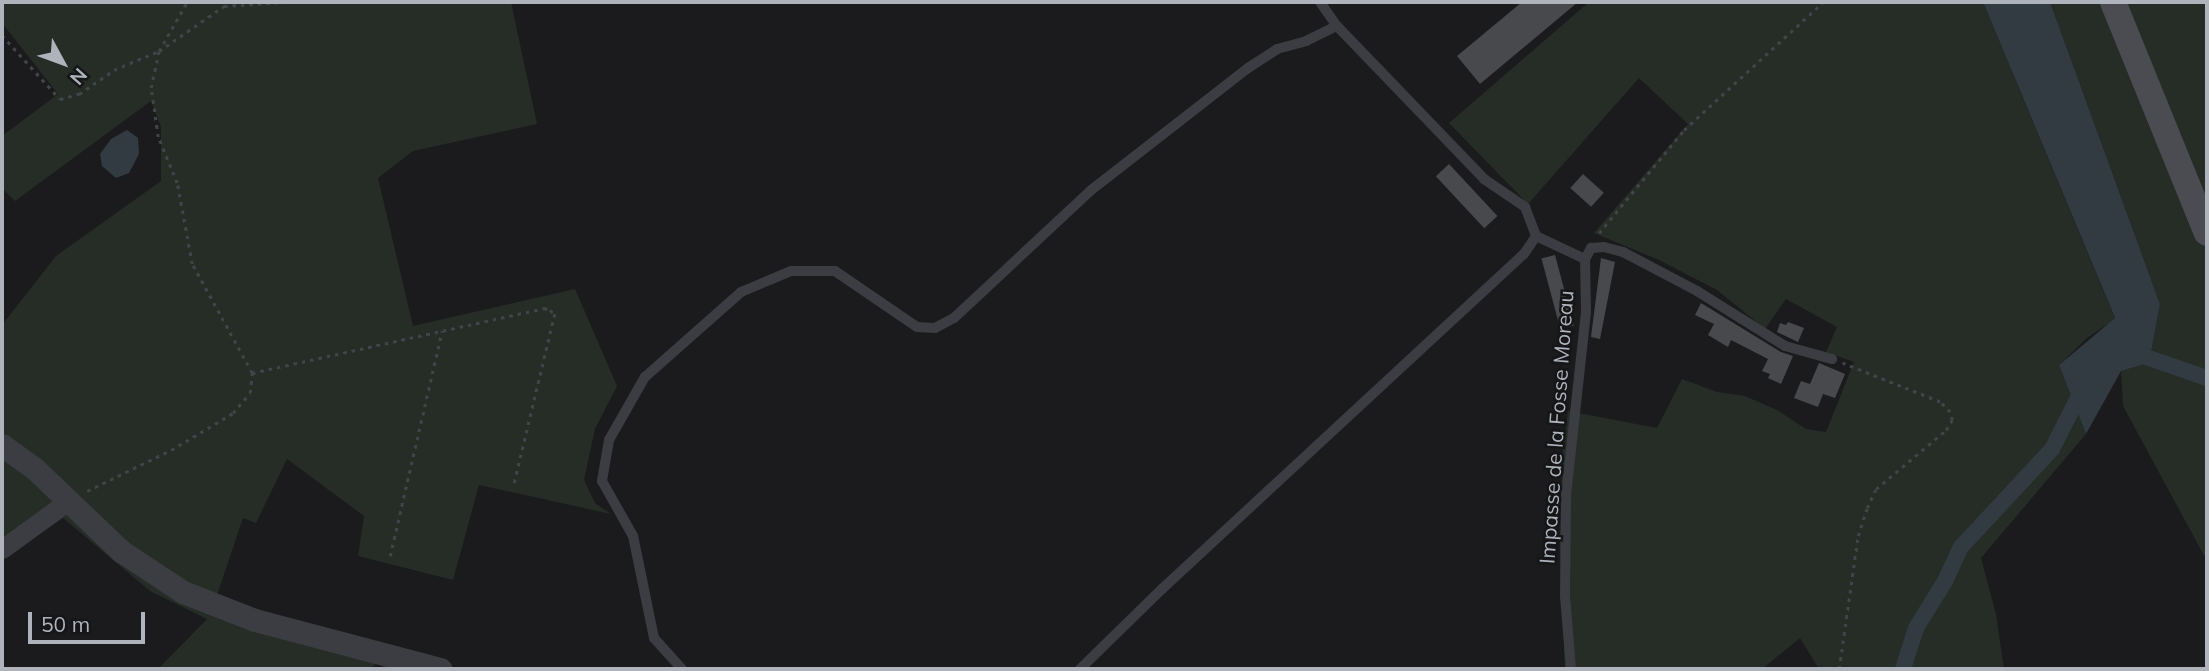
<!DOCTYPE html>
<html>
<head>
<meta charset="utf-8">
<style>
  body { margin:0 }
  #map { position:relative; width:2209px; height:671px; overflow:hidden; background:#1b1b1d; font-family:Mulish,sans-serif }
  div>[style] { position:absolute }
  .green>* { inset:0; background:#252d26 }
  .water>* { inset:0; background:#313b41 }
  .canal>* { height:16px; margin:-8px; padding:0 8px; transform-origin:8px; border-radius:8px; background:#313b41 }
  .building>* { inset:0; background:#48494d; transform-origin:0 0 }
  .path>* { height:2.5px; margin-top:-1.25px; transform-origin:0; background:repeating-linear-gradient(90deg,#424449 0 3.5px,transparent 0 8.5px) }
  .service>* { height:10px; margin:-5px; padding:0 5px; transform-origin:5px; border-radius:5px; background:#3c3d42 }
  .minor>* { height:19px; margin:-9.5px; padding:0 9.5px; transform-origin:9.5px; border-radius:9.5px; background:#3c3d42 }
  .tertiary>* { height:23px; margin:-11.5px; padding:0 11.5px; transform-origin:11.5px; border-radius:11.5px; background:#3c3d42 }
  .secondary>* { height:26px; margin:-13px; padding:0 13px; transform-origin:13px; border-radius:13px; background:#4a4c52 }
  span { translate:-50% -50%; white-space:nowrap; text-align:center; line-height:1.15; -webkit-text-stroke:5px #161618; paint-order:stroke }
  .street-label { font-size:21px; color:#aeb3bc }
  .frame { position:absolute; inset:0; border:4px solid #aeb3bc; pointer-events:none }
  .north { position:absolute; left:28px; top:28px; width:70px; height:70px; -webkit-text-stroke:5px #161618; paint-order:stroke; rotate:131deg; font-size:19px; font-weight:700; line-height:28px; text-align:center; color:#aeb3bc }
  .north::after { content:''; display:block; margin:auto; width:24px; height:32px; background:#aeb3bc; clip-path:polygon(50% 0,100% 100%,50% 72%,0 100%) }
  .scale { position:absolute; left:28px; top:612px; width:117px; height:32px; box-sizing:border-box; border:4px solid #aeb3bc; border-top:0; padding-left:9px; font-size:21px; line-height:24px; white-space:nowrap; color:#aeb3bc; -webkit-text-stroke:5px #161618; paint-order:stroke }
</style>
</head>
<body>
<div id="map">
  <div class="green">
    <div style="clip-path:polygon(2px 2px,511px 2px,537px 124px,413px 151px,378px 178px,413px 326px,575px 289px,617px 386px,595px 429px,584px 480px,595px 503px,611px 514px,479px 485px,453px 580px,358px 556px,364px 516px,287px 459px,256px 523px,243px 518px,211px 613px,380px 660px,370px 669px,158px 669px,207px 619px,150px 591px,63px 518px,2px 559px,2px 325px,56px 256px,161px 181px,161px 127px,151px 101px,15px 201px,2px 188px,2px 136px,58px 94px,2px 23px)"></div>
    <div style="clip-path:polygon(1589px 2px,1983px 2px,2115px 319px,2087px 338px,2059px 365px,2086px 434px,1981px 558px,1996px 614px,2004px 669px,1819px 669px,1800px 638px,1762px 669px,1565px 669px,1560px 543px,1562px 456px,1568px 411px,1657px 428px,1682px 379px,1717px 392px,1745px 396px,1777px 410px,1806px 429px,1826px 432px,1854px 362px,1826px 352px,1837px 327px,1786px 299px,1765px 329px,1717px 290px,1659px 260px,1594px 233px,1688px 124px,1639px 78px,1528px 204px,1449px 123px)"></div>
    <div style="clip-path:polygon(2050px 2px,2207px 2px,2207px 561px,2123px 406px,2121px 371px,2149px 363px,2160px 304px)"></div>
  </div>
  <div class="water">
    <div style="clip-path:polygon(1983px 2px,2050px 2px,2160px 304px,2149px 363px,2121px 371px,2086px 434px,2059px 365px,2115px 318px)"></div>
    <div style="clip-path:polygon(127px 130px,138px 138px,139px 154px,129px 173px,116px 178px,102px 166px,100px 154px,111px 139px)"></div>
  </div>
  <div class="canal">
    <div style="left:2129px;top:357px;width:14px;rotate:-4deg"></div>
    <div style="left:2143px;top:356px;width:68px;rotate:19deg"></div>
    <div style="left:1903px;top:669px;width:43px;rotate:-72.4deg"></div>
    <div style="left:1916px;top:628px;width:55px;rotate:-58.3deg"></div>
    <div style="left:1945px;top:581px;width:38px;rotate:-65deg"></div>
    <div style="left:1961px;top:547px;width:134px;rotate:-47.1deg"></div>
    <div style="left:2052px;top:449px;width:71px;rotate:-63.1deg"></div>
  </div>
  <div class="building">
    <div style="clip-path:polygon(1522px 2px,1578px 2px,1480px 84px,1457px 56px)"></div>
    <div style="left:1449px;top:164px;width:71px;height:18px;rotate:47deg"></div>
    <div style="left:1583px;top:174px;width:28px;height:19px;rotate:42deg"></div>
    <div style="left:1555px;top:255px;width:73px;height:14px;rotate:75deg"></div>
    <div style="clip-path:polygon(1601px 258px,1615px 262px,1600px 339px,1591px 337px)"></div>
    <div style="clip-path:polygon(1701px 303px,1781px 352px,1793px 356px,1781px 384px,1768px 378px,1770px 374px,1762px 371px,1768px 359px,1731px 340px,1728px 347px,1708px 335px,1714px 324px,1695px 315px)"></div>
    <div style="clip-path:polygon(1788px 322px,1804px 328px,1798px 342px,1777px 332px,1780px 323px,1786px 325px)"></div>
    <div style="clip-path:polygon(1819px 363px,1845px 374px,1835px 398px,1823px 394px,1818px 407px,1794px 398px,1801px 381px,1810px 384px)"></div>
  </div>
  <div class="path">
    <div style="left:2px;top:35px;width:86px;rotate:47.8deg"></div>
    <div style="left:60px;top:99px;width:20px;rotate:-15deg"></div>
    <div style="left:79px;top:94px;width:42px;rotate:-34.4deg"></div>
    <div style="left:114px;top:70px;width:49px;rotate:-22.9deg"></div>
    <div style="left:159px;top:51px;width:79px;rotate:-34.7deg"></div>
    <div style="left:224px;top:6px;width:64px;rotate:-3.6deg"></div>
    <div style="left:1599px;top:233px;width:134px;rotate:-50.5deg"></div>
    <div style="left:1684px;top:130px;width:189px;rotate:-42.6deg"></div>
    <div style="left:252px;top:373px;width:299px;rotate:-12.5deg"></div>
    <div style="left:544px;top:308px;width:6px;rotate:18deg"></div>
    <div style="left:550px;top:310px;width:6px;rotate:39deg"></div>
    <div style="left:555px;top:314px;width:176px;rotate:103.5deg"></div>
    <div style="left:87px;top:491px;width:93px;rotate:-26deg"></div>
    <div style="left:171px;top:450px;width:72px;rotate:-30.8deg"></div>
    <div style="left:233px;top:413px;width:26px;rotate:-50deg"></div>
    <div style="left:250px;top:393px;width:20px;rotate:-84deg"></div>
    <div style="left:252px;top:373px;width:124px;rotate:-118.8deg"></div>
    <div style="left:192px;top:264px;width:82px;rotate:-100.5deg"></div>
    <div style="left:177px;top:183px;width:50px;rotate:-112.4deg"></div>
    <div style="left:158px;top:137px;width:49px;rotate:-98.1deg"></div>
    <div style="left:151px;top:88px;width:38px;rotate:-78deg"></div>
    <div style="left:159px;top:51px;width:56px;rotate:-60.3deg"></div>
    <div style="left:390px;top:556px;width:231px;rotate:-77deg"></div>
    <div style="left:1839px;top:669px;width:134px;rotate:-81.9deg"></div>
    <div style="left:1858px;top:536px;width:29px;rotate:-72deg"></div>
    <div style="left:1867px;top:508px;width:21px;rotate:-65deg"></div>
    <div style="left:1876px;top:489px;width:92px;rotate:-40.1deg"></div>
    <div style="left:1946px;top:430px;width:12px;rotate:-59deg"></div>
    <div style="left:1952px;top:420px;width:8px;rotate:-104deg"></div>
    <div style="left:1950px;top:412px;width:14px;rotate:-135deg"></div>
    <div style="left:1940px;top:402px;width:105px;rotate:-158.3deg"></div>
  </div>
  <div class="service">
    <div style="left:1320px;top:2px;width:29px;rotate:55deg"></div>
    <div style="left:1337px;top:26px;width:212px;rotate:46.1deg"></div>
    <div style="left:1484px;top:179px;width:50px;rotate:34.3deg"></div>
    <div style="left:1525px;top:207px;width:31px;rotate:69deg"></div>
    <div style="left:1536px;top:236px;width:54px;rotate:25.1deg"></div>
    <div style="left:682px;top:669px;width:42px;rotate:-132.1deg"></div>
    <div style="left:654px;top:638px;width:104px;rotate:-101.6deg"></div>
    <div style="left:633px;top:536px;width:63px;rotate:-119.4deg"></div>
    <div style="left:602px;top:481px;width:42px;rotate:-80.3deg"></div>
    <div style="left:609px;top:440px;width:73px;rotate:-60.3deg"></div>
    <div style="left:645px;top:377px;width:128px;rotate:-41.5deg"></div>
    <div style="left:741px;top:292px;width:54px;rotate:-22.8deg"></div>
    <div style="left:791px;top:271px;width:44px"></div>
    <div style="left:835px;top:271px;width:99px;rotate:34.3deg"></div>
    <div style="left:917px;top:327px;width:18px;rotate:3deg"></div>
    <div style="left:935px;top:328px;width:21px;rotate:-28deg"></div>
    <div style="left:954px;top:318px;width:186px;rotate:-43deg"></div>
    <div style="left:1090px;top:191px;width:200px;rotate:-37.9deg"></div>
    <div style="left:1248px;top:68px;width:35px;rotate:-33deg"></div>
    <div style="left:1277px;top:49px;width:30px;rotate:-15deg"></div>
    <div style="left:1306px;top:41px;width:34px;rotate:-26deg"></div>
    <div style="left:1080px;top:669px;width:115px;rotate:-44.3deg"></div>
    <div style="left:1162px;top:589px;width:493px;rotate:-42.8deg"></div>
    <div style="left:1524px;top:254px;width:22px;rotate:-56deg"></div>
    <div style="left:1571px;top:669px;width:73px;rotate:-94.7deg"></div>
    <div style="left:1565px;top:596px;width:100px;rotate:-89.4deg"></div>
    <div style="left:1566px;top:496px;width:186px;rotate:-83.8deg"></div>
    <div style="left:1586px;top:311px;width:52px;rotate:-91.1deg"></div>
    <div style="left:1585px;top:259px;width:13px;rotate:-61deg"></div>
    <div style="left:1591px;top:248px;width:13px;rotate:-4deg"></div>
    <div style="left:1604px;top:247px;width:20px;rotate:15deg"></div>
    <div style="left:1623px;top:252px;width:84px;rotate:27.8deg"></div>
    <div style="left:1697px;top:291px;width:104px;rotate:32deg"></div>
    <div style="left:1785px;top:346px;width:49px;rotate:15.5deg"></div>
  </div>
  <div class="minor">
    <div style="left:2px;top:549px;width:82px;rotate:-36deg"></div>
  </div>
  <div class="tertiary">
    <div style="left:2px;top:445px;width:39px;rotate:36deg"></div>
    <div style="left:34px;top:468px;width:120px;rotate:43.7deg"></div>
    <div style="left:121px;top:551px;width:74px;rotate:33.5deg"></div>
    <div style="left:183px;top:592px;width:77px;rotate:21.3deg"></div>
    <div style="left:255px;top:620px;width:192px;rotate:14.8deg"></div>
  </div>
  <div class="secondary">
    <div style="left:2113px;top:2px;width:249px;rotate:67.9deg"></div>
  </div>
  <div class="street-label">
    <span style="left:1556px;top:427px;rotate:-86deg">Impasse de la Fosse Moreau</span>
  </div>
  <div class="frame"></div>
  <div class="north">N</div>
  <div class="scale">50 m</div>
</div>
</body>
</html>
